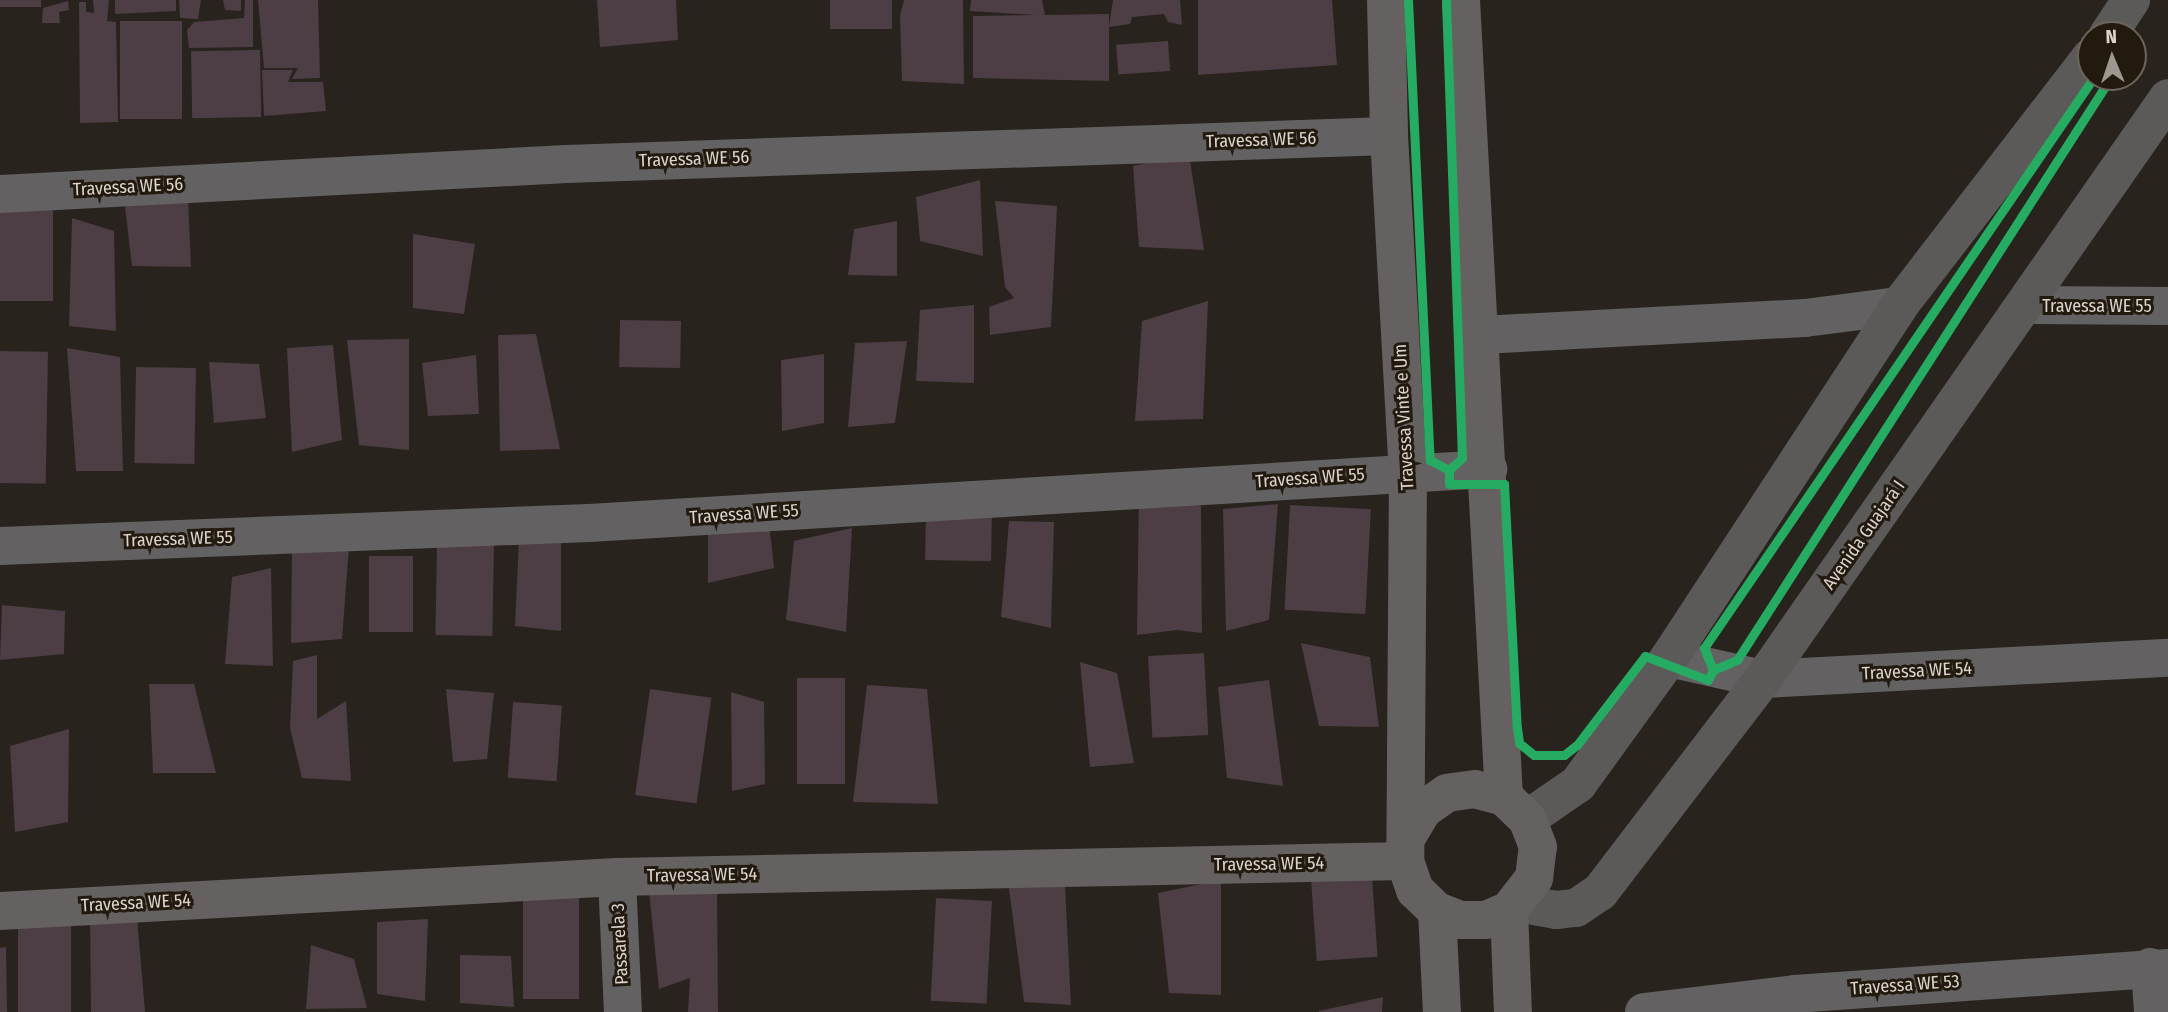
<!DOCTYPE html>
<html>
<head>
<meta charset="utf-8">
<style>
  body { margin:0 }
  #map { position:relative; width:2168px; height:1012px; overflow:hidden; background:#28231d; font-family:"Fira Sans Condensed",sans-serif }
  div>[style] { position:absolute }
  .building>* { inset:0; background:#4d3d44; transform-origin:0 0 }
  .minor>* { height:38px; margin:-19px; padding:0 19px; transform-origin:19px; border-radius:19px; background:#636162 }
  .secondary>* { height:38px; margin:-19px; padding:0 19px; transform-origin:19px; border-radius:19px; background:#5c5a58 }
  .primary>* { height:38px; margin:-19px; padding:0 19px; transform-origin:19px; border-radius:19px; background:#646160 }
  .cycleway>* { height:9px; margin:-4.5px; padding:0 4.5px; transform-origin:4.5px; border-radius:4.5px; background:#26ab63 }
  span { translate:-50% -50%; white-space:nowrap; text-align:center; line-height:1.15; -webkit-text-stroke:6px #231a0f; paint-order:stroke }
  .street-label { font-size:18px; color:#dcd5ce }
  .north { position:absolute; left:2077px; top:21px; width:70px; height:70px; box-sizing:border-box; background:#231a0f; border:2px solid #6d655b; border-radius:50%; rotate:358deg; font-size:19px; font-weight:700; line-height:28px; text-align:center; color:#dcd5ce }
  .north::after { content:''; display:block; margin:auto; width:24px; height:32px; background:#9d9790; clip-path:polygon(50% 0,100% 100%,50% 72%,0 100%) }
</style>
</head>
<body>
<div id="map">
  <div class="building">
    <div style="left:0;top:0;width:41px;height:7px"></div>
    <div style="clip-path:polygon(93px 0,109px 0,107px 21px,116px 22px,118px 122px,80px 123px,79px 2px,86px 2px,86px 12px,94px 13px)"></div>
    <div style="clip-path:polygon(115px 0,176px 0,176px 11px,115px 14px)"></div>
    <div style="clip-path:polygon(179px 0,201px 0,198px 19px,180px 18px)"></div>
    <div style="clip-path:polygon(223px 0,241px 0,241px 11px,225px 10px)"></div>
    <div style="clip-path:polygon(245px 0,253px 0,253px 47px,189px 48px,187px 30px,194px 22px,244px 18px)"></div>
    <div style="clip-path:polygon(258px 0,318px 0,320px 78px,292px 79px,298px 68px,264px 68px)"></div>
    <div style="clip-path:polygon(597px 0,676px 0,678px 40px,600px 47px)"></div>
    <div style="left:830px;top:0;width:62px;height:29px"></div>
    <div style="clip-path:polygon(904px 0,963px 0,964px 84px,902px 81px,900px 16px)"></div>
    <div style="clip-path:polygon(971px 0,1042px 0,1045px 15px,1109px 14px,1109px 27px,1113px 0,1180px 0,1182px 25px,1168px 22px,1164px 14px,1132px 17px,1130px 24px,1109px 27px,1109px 81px,973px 78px,973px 16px,1036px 15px,970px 11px)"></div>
    <div style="clip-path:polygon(1198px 0,1332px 0,1337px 65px,1198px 75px)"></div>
    <div style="clip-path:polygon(68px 1px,69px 10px,59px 12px,60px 23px,42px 23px,43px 8px)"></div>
    <div style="left:120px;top:21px;width:62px;height:98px"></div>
    <div style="left:1168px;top:41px;width:30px;height:52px;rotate:86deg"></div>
    <div style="left:260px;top:50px;width:67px;height:69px;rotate:89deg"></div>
    <div style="clip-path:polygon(262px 70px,293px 70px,288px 82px,323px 82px,326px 111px,264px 116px)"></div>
    <div style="clip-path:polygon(1189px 154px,1204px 250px,1139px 247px,1133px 166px)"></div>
    <div style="clip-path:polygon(980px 180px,983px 256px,920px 241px,916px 197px)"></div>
    <div style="clip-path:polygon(124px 198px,188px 198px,191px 267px,132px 266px)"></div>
    <div style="clip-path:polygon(995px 201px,1057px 206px,1051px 327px,990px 335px,989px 307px,1014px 298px,1005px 287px)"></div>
    <div style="left:0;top:205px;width:53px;height:96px"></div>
    <div style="clip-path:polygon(72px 218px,114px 231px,116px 331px,69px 326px)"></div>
    <div style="clip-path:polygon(897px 221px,897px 276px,848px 275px,854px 229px)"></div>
    <div style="clip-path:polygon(413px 234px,475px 244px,464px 314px,413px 308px)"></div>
    <div style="clip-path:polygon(1208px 301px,1203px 419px,1135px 421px,1142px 321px)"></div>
    <div style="clip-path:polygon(974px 305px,974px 383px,916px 381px,920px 310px)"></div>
    <div style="left:620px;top:320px;width:61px;height:47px;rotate:1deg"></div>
    <div style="clip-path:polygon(536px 334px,560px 449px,500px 451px,498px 335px)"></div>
    <div style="clip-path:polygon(409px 339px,409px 450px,359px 445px,347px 340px)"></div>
    <div style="clip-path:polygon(907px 341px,895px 423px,848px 427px,855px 343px)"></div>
    <div style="clip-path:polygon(333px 345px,342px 440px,292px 452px,287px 348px)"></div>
    <div style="clip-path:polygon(67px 348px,120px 357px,123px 471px,76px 471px)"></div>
    <div style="left:0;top:351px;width:48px;height:132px;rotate:1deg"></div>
    <div style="clip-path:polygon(824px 354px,824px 423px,782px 431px,781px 360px)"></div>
    <div style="clip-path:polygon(476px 355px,479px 414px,428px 416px,422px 363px)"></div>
    <div style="clip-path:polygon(209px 362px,259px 364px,266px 418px,214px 423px)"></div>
    <div style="left:196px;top:368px;width:96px;height:60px;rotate:91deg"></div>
    <div style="clip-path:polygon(1139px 492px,1201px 506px,1202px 633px,1177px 630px,1137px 635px)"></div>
    <div style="clip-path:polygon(1278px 504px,1269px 620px,1226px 631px,1223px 509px)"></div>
    <div style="left:1290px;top:505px;width:81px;height:105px;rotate:3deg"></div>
    <div style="left:926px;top:507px;width:66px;height:53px;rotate:1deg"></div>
    <div style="clip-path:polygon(1009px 521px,1054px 522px,1051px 628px,1001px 617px)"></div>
    <div style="clip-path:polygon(769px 523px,774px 568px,708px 583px,708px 531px)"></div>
    <div style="clip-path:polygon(852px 528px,846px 632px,786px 620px,794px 541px)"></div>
    <div style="clip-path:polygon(561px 537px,561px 631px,515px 626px,519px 538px)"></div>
    <div style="left:494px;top:543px;width:93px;height:57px;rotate:91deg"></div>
    <div style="clip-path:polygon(349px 547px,342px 639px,291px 643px,292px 550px)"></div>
    <div style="left:369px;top:556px;width:44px;height:76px"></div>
    <div style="clip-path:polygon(271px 568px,273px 666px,225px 664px,232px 577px)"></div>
    <div style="clip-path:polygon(2px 605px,65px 611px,64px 654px,0 660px)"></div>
    <div style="clip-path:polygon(1301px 643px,1370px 657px,1379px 727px,1319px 726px)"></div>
    <div style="left:1204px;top:653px;width:82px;height:56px;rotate:87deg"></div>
    <div style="clip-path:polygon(317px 655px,317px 719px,346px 701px,351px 781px,302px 778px,290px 728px,293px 661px)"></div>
    <div style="clip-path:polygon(1080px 662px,1117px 673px,1134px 763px,1090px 767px)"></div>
    <div style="left:845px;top:678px;width:106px;height:48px;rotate:90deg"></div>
    <div style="clip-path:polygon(1269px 680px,1283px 786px,1227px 778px,1218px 687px)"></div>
    <div style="clip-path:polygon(149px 684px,194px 684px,216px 773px,153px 773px)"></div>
    <div style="clip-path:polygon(867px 685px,927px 689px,938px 804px,853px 802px)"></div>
    <div style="clip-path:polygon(446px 689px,494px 693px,487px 759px,453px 762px)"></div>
    <div style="left:650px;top:689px;width:62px;height:107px;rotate:8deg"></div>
    <div style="clip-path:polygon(731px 692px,764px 702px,765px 784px,732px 791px)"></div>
    <div style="left:513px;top:702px;width:49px;height:76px;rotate:4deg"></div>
    <div style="clip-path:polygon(69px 729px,68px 822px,15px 832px,10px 746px)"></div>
    <div style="left:1372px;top:877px;width:80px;height:61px;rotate:86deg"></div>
    <div style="clip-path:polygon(1221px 880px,1221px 995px,1169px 993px,1158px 893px)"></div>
    <div style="clip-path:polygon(1008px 881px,1065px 885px,1071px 1005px,1024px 1002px)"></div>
    <div style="clip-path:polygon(717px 889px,718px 1012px,688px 1012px,690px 978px,659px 989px,649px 891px)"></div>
    <div style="left:523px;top:890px;width:56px;height:109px"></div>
    <div style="left:936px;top:898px;width:56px;height:103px;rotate:3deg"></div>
    <div style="clip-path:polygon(90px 917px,137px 917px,145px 1012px,91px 1012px)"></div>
    <div style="clip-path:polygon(428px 919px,425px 1001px,377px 994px,377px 922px)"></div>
    <div style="left:18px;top:920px;width:53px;height:92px"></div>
    <div style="clip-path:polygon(311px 945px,354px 959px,367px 1008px,306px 1009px)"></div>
    <div style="clip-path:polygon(6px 947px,7px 1012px,0 1012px,0 948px)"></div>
    <div style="clip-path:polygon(460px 955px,511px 956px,514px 1007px,460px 1003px)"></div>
    <div style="clip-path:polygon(1383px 997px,1382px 1012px,1319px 1012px,1319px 1011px)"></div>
  </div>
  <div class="minor">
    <div style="left:0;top:194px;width:567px;rotate:-3.03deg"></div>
    <div style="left:566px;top:164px;width:823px;rotate:-1.95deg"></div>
    <div style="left:2025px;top:305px;width:143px;rotate:0.4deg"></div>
    <div style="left:1481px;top:335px;width:324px;rotate:-3deg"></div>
    <div style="left:1805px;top:318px;width:95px;rotate:-7.3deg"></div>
    <div style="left:0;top:546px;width:589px;rotate:-2.24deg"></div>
    <div style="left:589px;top:523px;width:901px;rotate:-3.44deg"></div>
    <div style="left:1669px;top:658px;width:96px;rotate:12.6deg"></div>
    <div style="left:1763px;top:679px;width:406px;rotate:-3deg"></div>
    <div style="left:617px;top:877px;width:135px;rotate:87.5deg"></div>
    <div style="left:2150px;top:967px;width:45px;rotate:86.2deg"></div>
    <div style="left:1644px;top:1012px;width:152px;rotate:-6.8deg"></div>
    <div style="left:1795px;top:994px;width:374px;rotate:-4deg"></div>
  </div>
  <div class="secondary">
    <div style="left:2108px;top:35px;width:42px;rotate:-56.7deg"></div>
    <div style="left:1527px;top:819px;width:62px;rotate:-34.5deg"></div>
    <div style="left:1578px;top:784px;width:155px;rotate:-54.2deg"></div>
    <div style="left:1669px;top:658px;width:420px;rotate:-56.8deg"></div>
    <div style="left:1899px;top:306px;width:314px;rotate:-52.4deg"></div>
    <div style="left:1517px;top:903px;width:40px;rotate:10deg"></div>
    <div style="left:1556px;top:910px;width:20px;rotate:-6deg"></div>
    <div style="left:1576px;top:908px;width:29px;rotate:-34deg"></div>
    <div style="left:1600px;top:892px;width:268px;rotate:-52.6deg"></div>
    <div style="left:1763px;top:679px;width:708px;rotate:-55.12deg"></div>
  </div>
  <div class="primary">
    <div style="left:1386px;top:0;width:136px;rotate:88.7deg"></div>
    <div style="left:1389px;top:136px;width:337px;rotate:86.8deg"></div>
    <div style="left:1408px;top:472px;width:389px;rotate:90.4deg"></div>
    <div style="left:1405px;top:861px;width:31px;rotate:71deg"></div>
    <div style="left:1415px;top:890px;width:30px;rotate:44deg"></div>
    <div style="left:1437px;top:911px;width:25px;rotate:21deg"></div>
    <div style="left:1460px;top:920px;width:26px"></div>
    <div style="left:1486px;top:920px;width:25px;rotate:-23deg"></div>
    <div style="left:1509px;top:910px;width:41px;rotate:-52deg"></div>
    <div style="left:1534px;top:878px;width:31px;rotate:-83deg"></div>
    <div style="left:1538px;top:847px;width:30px;rotate:-111deg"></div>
    <div style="left:1527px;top:819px;width:32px;rotate:-136deg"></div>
    <div style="left:1504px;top:797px;width:30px;rotate:-165deg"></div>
    <div style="left:1475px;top:789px;width:28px;rotate:172deg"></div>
    <div style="left:1447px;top:793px;width:29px;rotate:145deg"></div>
    <div style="left:1423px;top:810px;width:29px;rotate:121deg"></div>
    <div style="left:1461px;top:0;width:798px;rotate:86.91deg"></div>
    <div style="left:1509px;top:910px;width:102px;rotate:87.8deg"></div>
    <div style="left:0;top:911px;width:618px;rotate:-3.15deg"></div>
    <div style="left:617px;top:877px;width:788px;rotate:-1.16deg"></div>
    <div style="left:1437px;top:911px;width:101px;rotate:87.2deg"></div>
  </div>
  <div class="cycleway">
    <div style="left:1408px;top:0;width:461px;rotate:87.3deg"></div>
    <div style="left:1430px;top:460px;width:21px;rotate:28deg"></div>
    <div style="left:1446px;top:0;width:458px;rotate:88deg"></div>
    <div style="left:1462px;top:458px;width:18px;rotate:137deg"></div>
    <div style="left:1449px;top:470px;width:14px;rotate:90deg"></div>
    <div style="left:1449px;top:484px;width:55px"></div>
    <div style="left:1504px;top:484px;width:244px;rotate:87deg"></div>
    <div style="left:1517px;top:728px;width:15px;rotate:82deg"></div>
    <div style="left:1519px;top:743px;width:19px;rotate:39deg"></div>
    <div style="left:1534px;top:755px;width:30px"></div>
    <div style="left:1564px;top:755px;width:16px;rotate:-38deg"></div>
    <div style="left:1577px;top:745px;width:112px;rotate:-52.6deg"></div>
    <div style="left:1645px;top:656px;width:67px;rotate:20.9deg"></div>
    <div style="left:1708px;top:680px;width:11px;rotate:-63deg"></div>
    <div style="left:1713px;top:670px;width:26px;rotate:-23deg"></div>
    <div style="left:1737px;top:660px;width:693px;rotate:-57.32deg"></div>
    <div style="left:1713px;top:670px;width:24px;rotate:-112deg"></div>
    <div style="left:1704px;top:648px;width:691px;rotate:-55.67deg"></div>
  </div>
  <div class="street-label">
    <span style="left:1261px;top:140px;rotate:-2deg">Travessa WE 56</span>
    <span style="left:694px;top:159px;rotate:-2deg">Travessa WE 56</span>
    <span style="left:128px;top:187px;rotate:-3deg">Travessa WE 56</span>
    <span style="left:2097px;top:306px">Travessa WE 55</span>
    <span style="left:1404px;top:417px;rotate:-93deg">Travessa Vinte e Um</span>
    <span style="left:1310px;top:478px;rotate:-4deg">Travessa WE 55</span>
    <span style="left:744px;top:514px;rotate:-4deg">Travessa WE 55</span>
    <span style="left:1864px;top:535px;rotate:-55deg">Avenida Guajará I</span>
    <span style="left:178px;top:539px;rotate:-2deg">Travessa WE 55</span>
    <span style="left:1917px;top:671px;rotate:-3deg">Travessa WE 54</span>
    <span style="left:1269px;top:864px;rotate:-1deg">Travessa WE 54</span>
    <span style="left:702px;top:875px;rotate:-1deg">Travessa WE 54</span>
    <span style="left:136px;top:903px;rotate:-3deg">Travessa WE 54</span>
    <span style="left:620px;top:944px;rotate:-93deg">Passarela 3</span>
    <span style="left:1905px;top:985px;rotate:-4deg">Travessa WE 53</span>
  </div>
  <div class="north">N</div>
</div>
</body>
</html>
